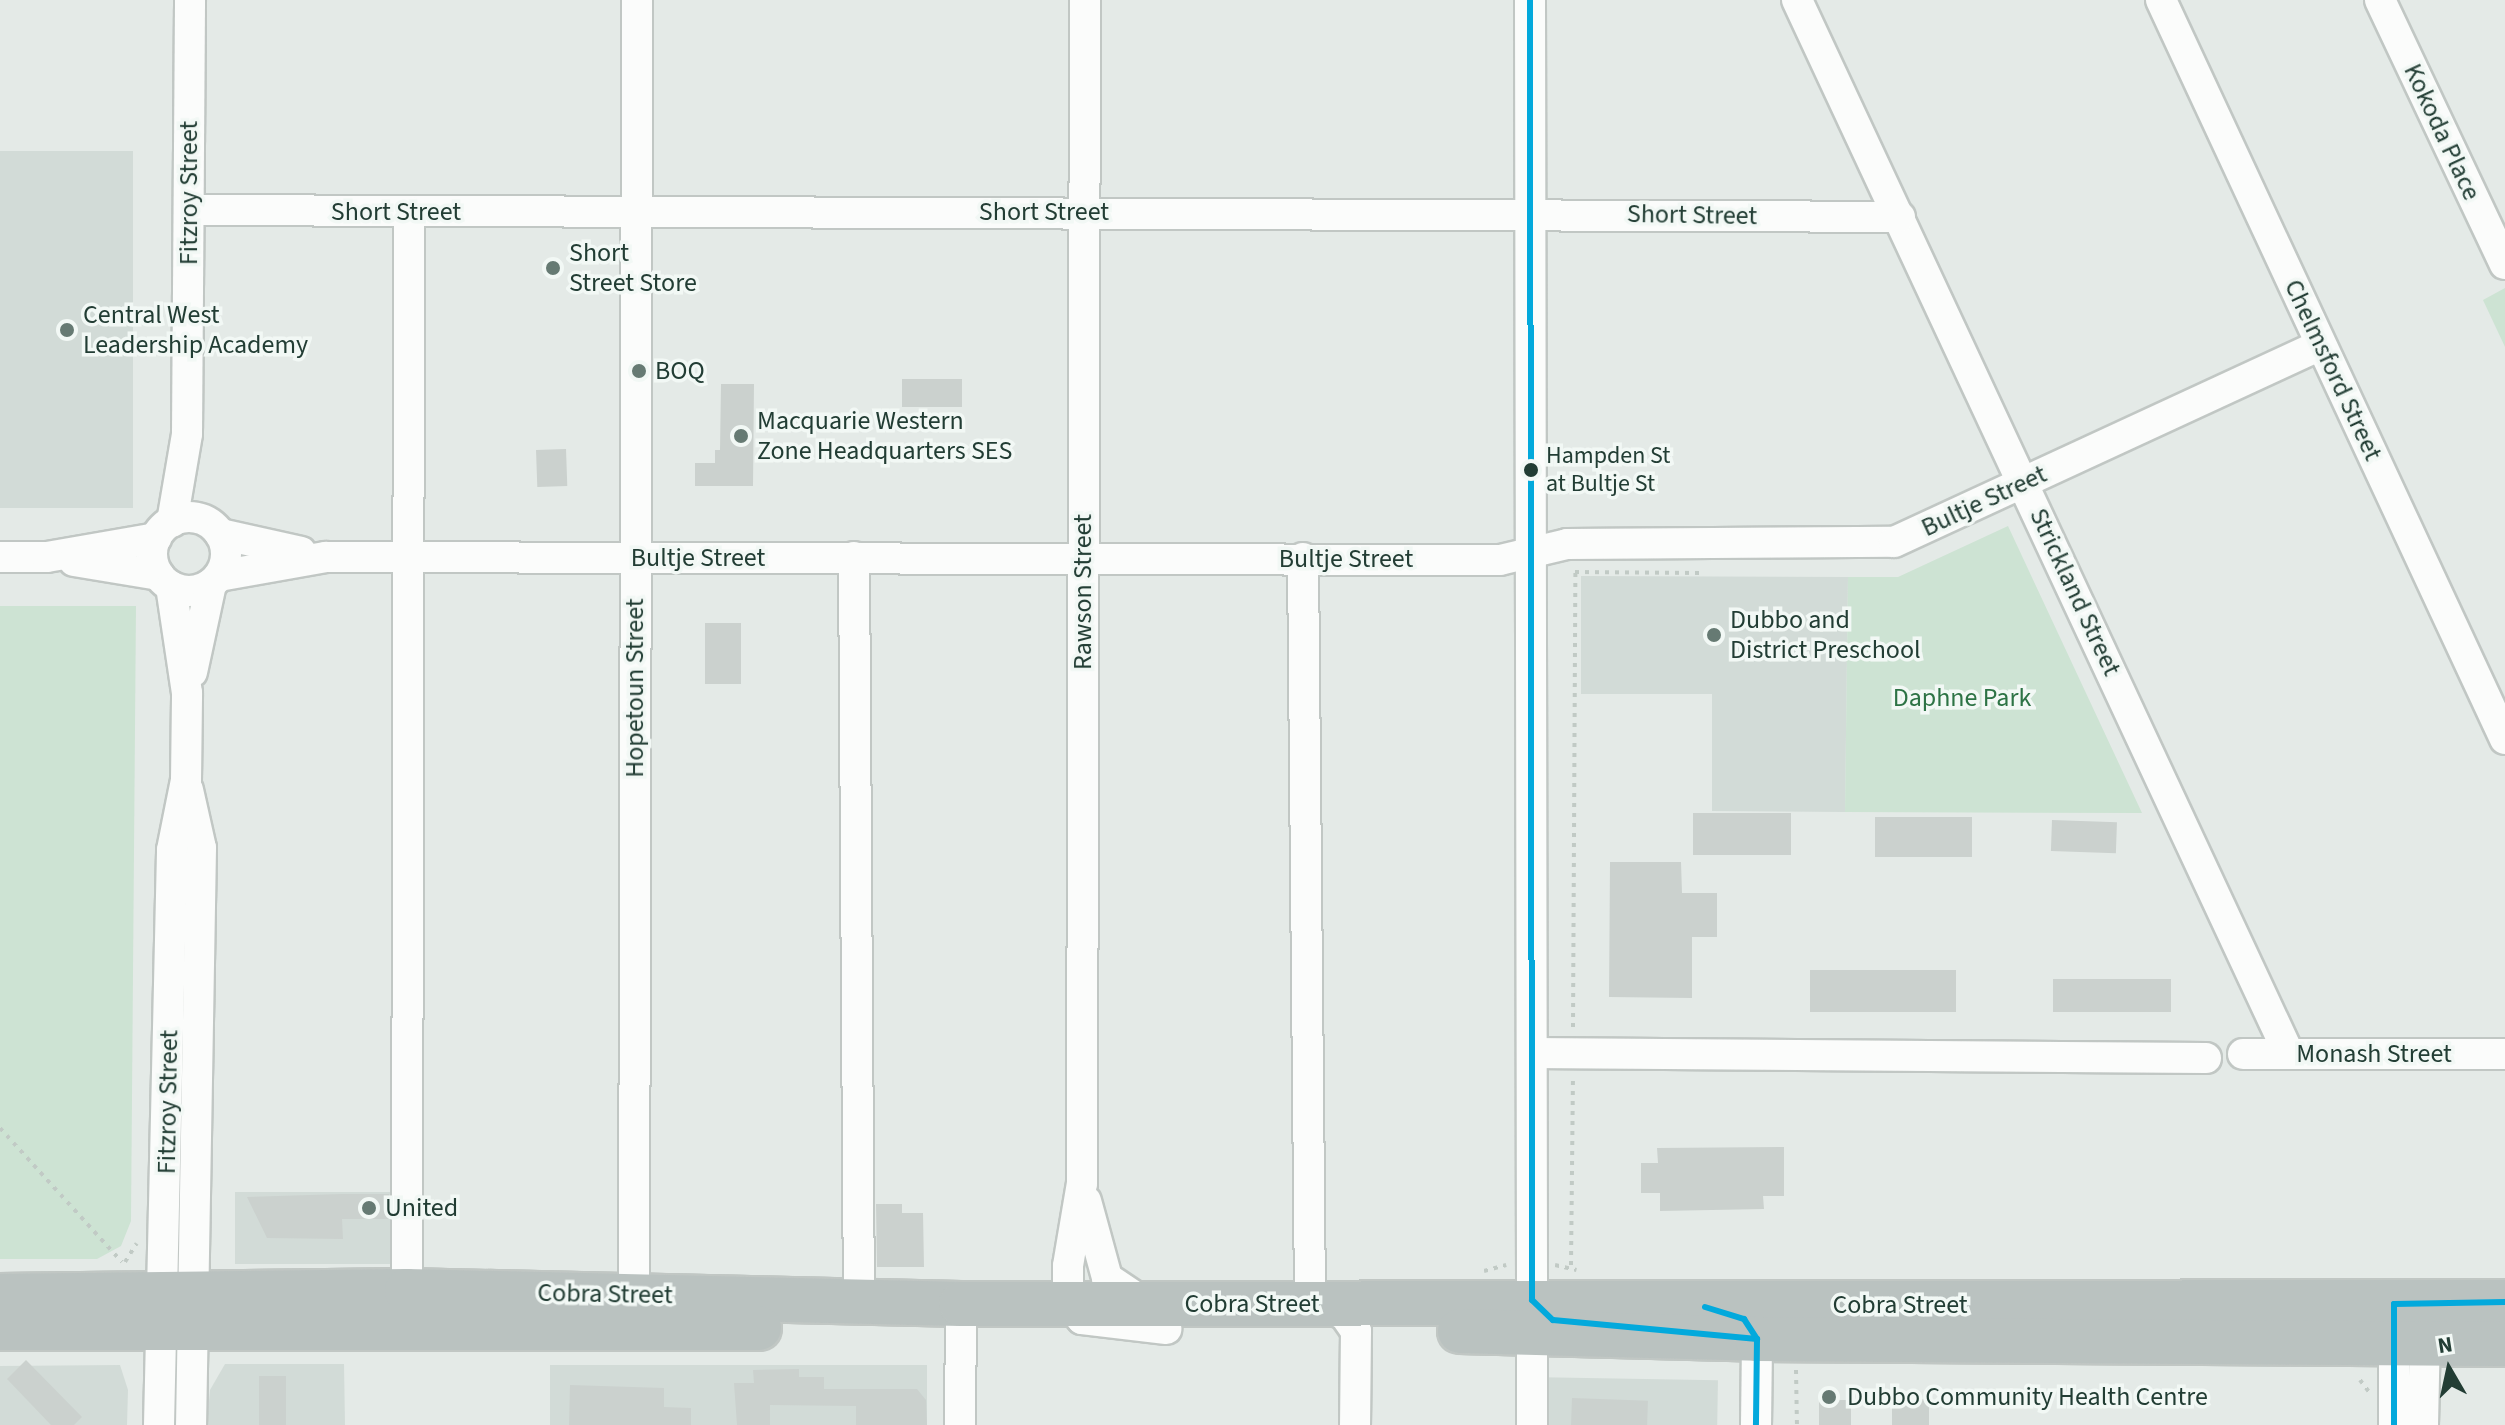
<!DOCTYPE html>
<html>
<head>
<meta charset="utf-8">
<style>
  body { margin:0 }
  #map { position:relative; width:2505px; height:1425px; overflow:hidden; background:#e4eae7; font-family:"Source Sans 3",sans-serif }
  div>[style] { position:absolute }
  .built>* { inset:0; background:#d2dbd7; transform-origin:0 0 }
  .green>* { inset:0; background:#cde3d3 }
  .building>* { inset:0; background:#cbd1ce; transform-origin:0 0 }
  .path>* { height:4px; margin-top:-2px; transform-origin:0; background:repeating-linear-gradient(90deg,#c1cac5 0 4px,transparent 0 10px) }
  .roads { filter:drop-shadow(2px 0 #c1c7c4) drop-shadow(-2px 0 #c1c7c4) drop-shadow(0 2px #c1c7c4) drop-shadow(0 -2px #c1c7c4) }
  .minor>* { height:30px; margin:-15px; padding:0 15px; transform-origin:15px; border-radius:15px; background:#fbfcfb }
  .minor>.ring { margin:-15px; padding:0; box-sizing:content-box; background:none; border:30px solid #fbfcfb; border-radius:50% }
  .highway>* { height:44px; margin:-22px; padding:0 22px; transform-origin:22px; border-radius:22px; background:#bac2c0 }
  .bus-1>* { height:6px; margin:-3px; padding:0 3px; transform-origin:3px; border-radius:3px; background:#03a9dc }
  .dots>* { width:22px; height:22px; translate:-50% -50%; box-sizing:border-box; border:4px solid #f2f8f5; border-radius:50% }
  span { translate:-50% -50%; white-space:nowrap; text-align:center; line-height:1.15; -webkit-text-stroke:7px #f2f8f5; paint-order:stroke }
  .bus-label { font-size:24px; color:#223d34 }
  .left { translate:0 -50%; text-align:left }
  .street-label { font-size:26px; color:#223d34 }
  .poi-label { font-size:26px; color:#223d34 }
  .park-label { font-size:26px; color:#2d7345 }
  .north { position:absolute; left:2409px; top:1329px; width:80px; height:80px; -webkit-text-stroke:6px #f2f8f5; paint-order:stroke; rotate:351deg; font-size:22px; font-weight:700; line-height:32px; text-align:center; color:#223d34 }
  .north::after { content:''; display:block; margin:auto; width:28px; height:36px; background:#223d34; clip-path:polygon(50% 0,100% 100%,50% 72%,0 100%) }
</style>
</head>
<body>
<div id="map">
  <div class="built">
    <div style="left:0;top:151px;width:133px;height:357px"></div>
    <div style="clip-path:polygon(1581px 576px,1848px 577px,1845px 812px,1712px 811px,1712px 694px,1581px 694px)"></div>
    <div style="left:235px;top:1192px;width:165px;height:72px"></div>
    <div style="clip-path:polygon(225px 1364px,344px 1364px,345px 1425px,207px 1425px,210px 1390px)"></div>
    <div style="clip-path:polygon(120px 1365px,128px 1390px,127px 1425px,0 1425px,0 1366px)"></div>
    <div style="left:550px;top:1365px;width:377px;height:60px"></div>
    <div style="left:1528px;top:1377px;width:190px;height:48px;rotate:1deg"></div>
  </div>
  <div class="green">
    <div style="clip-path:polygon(2505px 288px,2505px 347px,2483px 300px)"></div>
    <div style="clip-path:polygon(2008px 526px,2142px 813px,1845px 812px,1848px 577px,1898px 577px)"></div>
    <div style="clip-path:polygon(0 606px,136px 606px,131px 1221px,121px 1246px,97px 1259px,0 1259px)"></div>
  </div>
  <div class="building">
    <div style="left:902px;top:379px;width:60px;height:28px"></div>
    <div style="clip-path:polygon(721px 384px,754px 384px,753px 486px,695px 486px,695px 463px,715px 463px,715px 450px,720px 450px)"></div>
    <div style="left:566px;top:449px;width:37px;height:30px;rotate:88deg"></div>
    <div style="left:705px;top:623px;width:36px;height:61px"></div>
    <div style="left:1693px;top:813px;width:98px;height:42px"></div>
    <div style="left:1875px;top:817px;width:97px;height:40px"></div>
    <div style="left:2052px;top:820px;width:65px;height:31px;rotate:2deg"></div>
    <div style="clip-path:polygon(1610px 862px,1681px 862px,1682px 893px,1717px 893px,1717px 937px,1692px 937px,1692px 998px,1609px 997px)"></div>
    <div style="left:1810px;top:970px;width:146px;height:42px"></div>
    <div style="left:2053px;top:979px;width:118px;height:33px"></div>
    <div style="clip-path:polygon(1784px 1147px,1784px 1196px,1763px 1196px,1764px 1209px,1660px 1211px,1660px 1193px,1641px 1193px,1641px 1163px,1658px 1163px,1657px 1148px)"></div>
    <div style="clip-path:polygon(342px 1194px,389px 1194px,389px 1219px,342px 1219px,343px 1239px,267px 1238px,247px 1197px)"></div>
    <div style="clip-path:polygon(876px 1204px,902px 1204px,902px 1213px,923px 1213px,924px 1267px,877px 1267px)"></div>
    <div style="clip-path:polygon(26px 1360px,82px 1417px,74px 1425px,51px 1425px,7px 1379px)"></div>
    <div style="clip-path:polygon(799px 1369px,799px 1377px,824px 1377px,824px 1389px,917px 1389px,926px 1400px,927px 1425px,856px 1425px,856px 1406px,770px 1405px,770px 1425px,737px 1425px,734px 1383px,754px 1383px,753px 1370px)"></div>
    <div style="left:259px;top:1376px;width:27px;height:49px"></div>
    <div style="clip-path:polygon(570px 1385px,664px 1388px,664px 1407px,691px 1408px,691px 1425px,569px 1425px)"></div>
    <div style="left:1572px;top:1398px;width:76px;height:27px;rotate:2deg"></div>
    <div style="left:1892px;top:1399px;width:37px;height:26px"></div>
    <div style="left:1819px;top:1400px;width:32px;height:25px"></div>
  </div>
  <div class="path">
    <div style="left:1573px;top:1027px;width:455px;rotate:-89.7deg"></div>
    <div style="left:1575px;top:572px;width:125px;rotate:0.5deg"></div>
    <div style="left:0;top:1128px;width:181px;rotate:47.7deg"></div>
    <div style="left:125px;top:1262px;width:22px;rotate:-58deg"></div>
    <div style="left:1555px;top:1265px;width:22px;rotate:13deg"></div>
    <div style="left:1571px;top:1265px;width:185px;rotate:-89.4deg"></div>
    <div style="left:1484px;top:1271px;width:23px;rotate:-15deg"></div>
    <div style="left:1796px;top:1370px;width:55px;rotate:89deg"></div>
    <div style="left:2360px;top:1380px;width:15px;rotate:53deg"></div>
  </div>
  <div class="roads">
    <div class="minor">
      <div style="left:1085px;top:0;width:1183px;rotate:90.15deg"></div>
      <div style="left:1082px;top:1183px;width:84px;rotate:99.6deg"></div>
      <div style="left:1068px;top:1266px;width:36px;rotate:90deg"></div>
      <div style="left:1068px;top:1302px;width:22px;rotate:51deg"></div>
      <div style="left:1082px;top:1319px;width:85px;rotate:6.8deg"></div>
      <div style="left:1530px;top:0;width:1300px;rotate:89.91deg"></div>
      <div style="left:1797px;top:0;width:1163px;rotate:64.98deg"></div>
      <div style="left:2161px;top:0;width:815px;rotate:65.04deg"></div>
      <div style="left:2380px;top:0;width:292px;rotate:64.7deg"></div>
      <div style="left:189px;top:210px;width:1711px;rotate:0.23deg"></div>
      <div class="ring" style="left:152px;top:517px;width:44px;height:44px"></div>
      <div style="left:172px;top:522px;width:89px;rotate:-80.3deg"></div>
      <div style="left:187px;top:434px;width:434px;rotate:-89.6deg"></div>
      <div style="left:220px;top:534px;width:83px;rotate:12.5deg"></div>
      <div style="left:0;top:557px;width:47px"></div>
      <div style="left:47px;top:557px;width:111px;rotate:-9.9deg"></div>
      <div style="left:854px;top:557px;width:746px;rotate:89.62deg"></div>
      <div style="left:1303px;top:558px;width:746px;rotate:89.46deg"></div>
      <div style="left:74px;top:561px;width:86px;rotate:9.4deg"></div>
      <div style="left:219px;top:576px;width:109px;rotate:-10.1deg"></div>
      <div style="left:326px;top:557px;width:1174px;rotate:0.15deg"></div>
      <div style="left:1500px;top:560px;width:69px;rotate:-13.4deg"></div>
      <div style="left:1567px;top:544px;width:327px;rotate:-0.4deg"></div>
      <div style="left:1894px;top:542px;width:470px;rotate:-24.8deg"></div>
      <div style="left:192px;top:672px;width:90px;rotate:-77.8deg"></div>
      <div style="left:188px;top:790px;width:59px;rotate:77.4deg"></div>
      <div style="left:201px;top:848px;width:577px;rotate:90.99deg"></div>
      <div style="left:1532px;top:1053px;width:674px;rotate:0.43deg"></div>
      <div style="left:2243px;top:1054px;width:262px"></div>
      <div style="left:1086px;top:1201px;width:80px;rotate:74.7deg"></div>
      <div style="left:1107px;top:1278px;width:43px;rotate:33.7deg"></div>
      <div style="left:407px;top:1291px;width:1079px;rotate:-89.89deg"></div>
      <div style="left:1319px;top:1305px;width:27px;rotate:20deg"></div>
      <div style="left:1344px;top:1314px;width:21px;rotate:55deg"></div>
      <div style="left:1356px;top:1331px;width:94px;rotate:90.6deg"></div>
      <div style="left:634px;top:1314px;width:1314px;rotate:-89.87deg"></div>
      <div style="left:2394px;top:1327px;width:98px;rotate:90deg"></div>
      <div style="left:159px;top:1425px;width:575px;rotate:-88.7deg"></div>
      <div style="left:172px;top:850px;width:71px;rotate:-78.7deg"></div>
      <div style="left:186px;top:780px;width:87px;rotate:-89.3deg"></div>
      <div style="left:187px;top:693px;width:108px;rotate:-98.5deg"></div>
      <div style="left:960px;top:1425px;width:121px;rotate:-89.5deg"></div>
      <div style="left:1532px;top:1425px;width:94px;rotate:-90deg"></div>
      <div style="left:1756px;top:1425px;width:86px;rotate:-89.3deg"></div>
      <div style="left:2423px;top:1425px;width:98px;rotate:-88.8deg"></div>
    </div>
    <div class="highway">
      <div style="left:0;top:1296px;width:407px;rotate:-0.7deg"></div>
      <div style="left:407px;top:1291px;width:554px;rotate:1.34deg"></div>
      <div style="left:961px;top:1304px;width:1544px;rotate:-0.07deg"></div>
      <div style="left:0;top:1328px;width:759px"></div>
      <div style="left:1460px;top:1331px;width:297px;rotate:1.5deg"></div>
      <div style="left:1757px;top:1339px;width:748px;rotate:0.38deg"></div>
    </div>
  </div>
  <div class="bus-1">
    <div style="left:1530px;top:0;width:1300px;rotate:89.91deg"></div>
    <div style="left:1532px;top:1300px;width:29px;rotate:44deg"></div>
    <div style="left:1553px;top:1320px;width:205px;rotate:5.3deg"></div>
    <div style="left:1705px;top:1307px;width:41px;rotate:17.1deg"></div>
    <div style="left:1744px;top:1319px;width:24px;rotate:57deg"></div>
    <div style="left:1757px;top:1339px;width:86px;rotate:90.7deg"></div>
    <div style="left:2394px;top:1425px;width:121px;rotate:-90deg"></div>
    <div style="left:2394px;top:1304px;width:111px;rotate:-1deg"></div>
  </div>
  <div class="dots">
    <div style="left:553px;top:268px;background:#667a73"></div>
    <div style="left:67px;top:330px;background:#667a73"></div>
    <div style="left:639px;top:371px;background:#667a73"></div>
    <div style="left:741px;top:436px;background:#667a73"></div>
    <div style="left:1531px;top:470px;background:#223d34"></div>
    <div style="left:1714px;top:635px;background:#667a73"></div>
    <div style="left:369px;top:1208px;background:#667a73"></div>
    <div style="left:1829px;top:1397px;background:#667a73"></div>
  </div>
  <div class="bus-label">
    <span class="left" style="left:1546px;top:470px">Hampden St<br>at Bultje St</span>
  </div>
  <div class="street-label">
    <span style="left:2442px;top:132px;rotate:65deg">Kokoda Place</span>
    <span style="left:189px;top:193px;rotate:-90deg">Fitzroy Street</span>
    <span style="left:396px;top:212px">Short Street</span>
    <span style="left:1044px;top:212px">Short Street</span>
    <span style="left:1692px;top:215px;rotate:1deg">Short Street</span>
    <span style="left:2333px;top:370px;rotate:65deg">Chelmsford Street</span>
    <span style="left:1984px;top:501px;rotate:-25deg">Bultje Street</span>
    <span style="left:698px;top:558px">Bultje Street</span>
    <span style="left:1346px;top:559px">Bultje Street</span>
    <span style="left:1083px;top:592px;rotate:-90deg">Rawson Street</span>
    <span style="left:2075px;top:592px;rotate:65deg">Strickland Street</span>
    <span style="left:635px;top:688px;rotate:-90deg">Hopetoun Street</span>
    <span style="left:2374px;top:1054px">Monash Street</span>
    <span style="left:168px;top:1102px;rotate:-89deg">Fitzroy Street</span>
    <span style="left:605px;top:1294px;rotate:1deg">Cobra Street</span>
    <span style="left:1252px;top:1304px">Cobra Street</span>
    <span style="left:1900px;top:1305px">Cobra Street</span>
  </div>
  <div class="poi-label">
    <span class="left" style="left:569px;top:268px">Short<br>Street Store</span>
    <span class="left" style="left:83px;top:330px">Central West<br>Leadership Academy</span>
    <span class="left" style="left:655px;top:371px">BOQ</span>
    <span class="left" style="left:757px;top:436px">Macquarie Western<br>Zone Headquarters SES</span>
    <span class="left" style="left:1730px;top:635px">Dubbo and<br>District Preschool</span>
    <span class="left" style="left:385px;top:1208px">United</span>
    <span class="left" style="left:1847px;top:1397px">Dubbo Community Health Centre</span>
  </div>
  <div class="park-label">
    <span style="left:1962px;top:698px">Daphne Park</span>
  </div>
  <div class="north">N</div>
</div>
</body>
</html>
